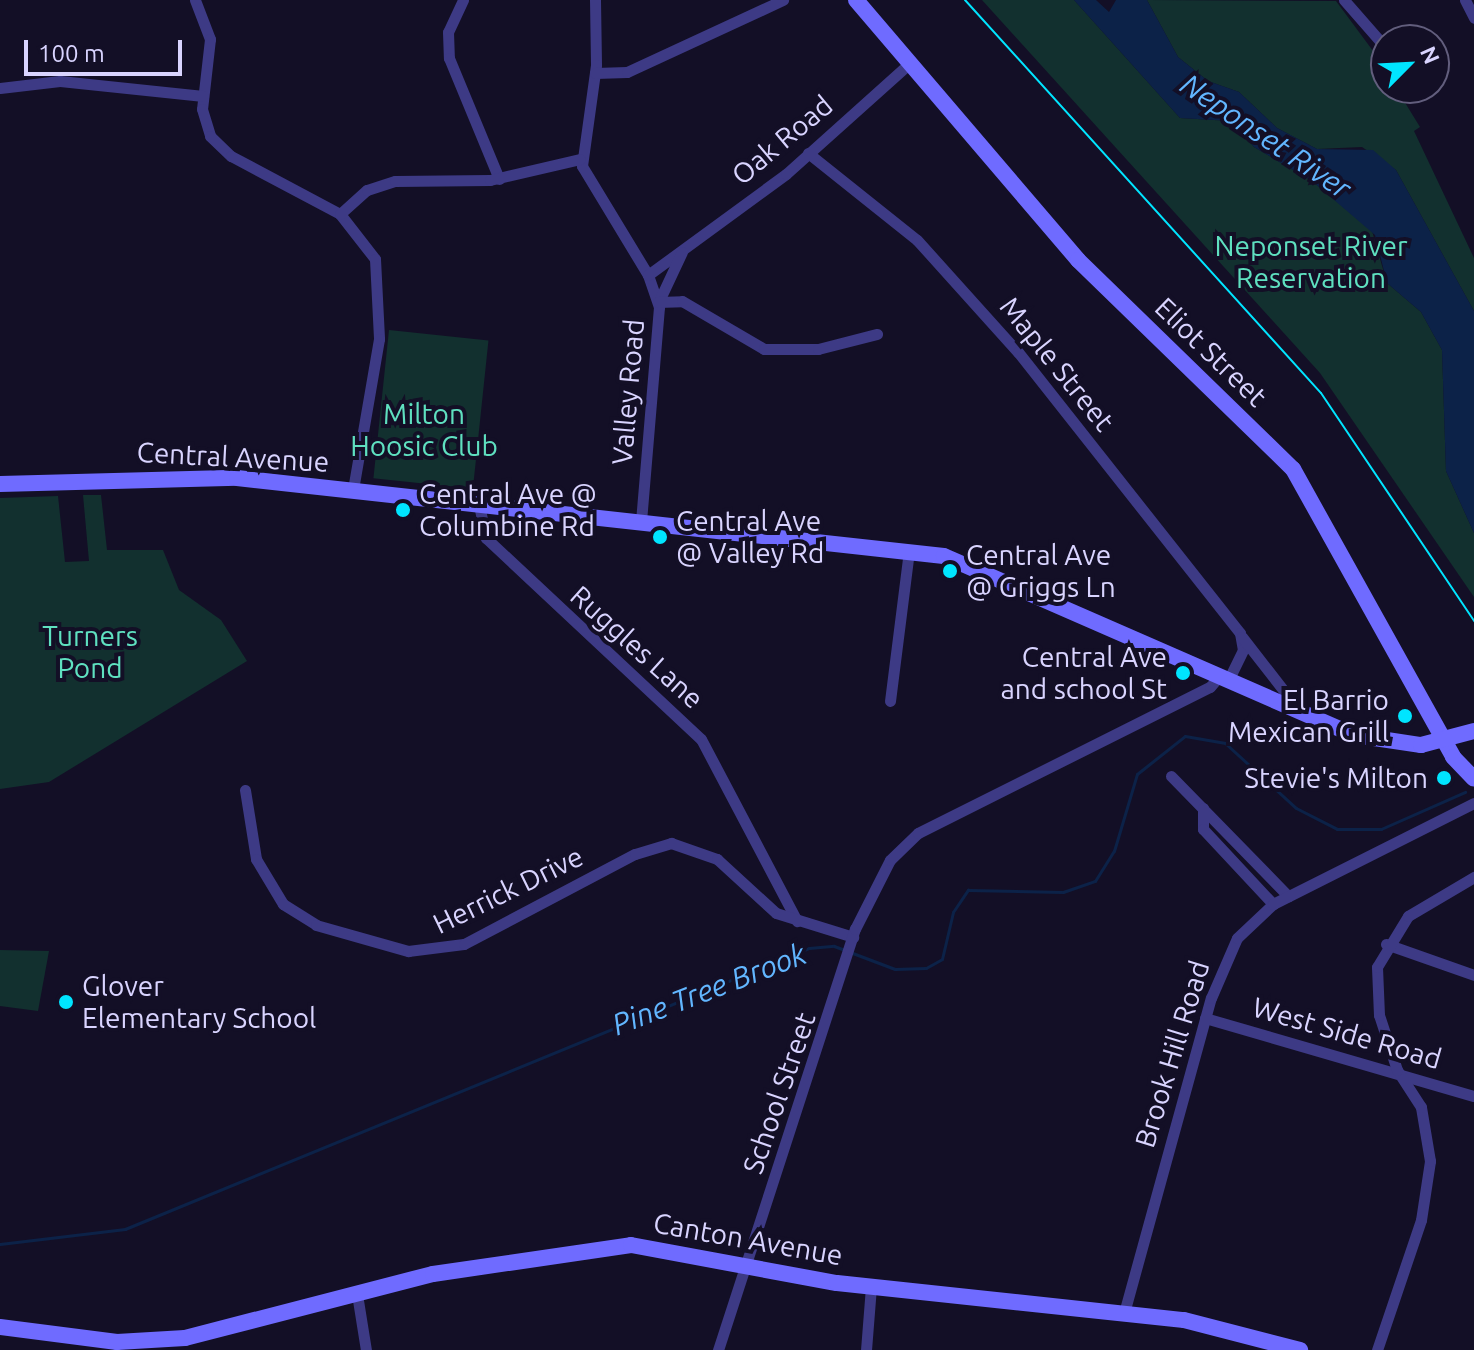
<!DOCTYPE html>
<html>
<head>
<meta charset="utf-8">
<style>
  body { margin:0 }
  #map { position:relative; width:1474px; height:1350px; overflow:hidden; background:#130f26; font-family:Ubuntu,sans-serif }
  div>[style] { position:absolute }
  .green>* { inset:0; background:#12302f; transform-origin:0 0 }
  .water>* { inset:0; background:#0c2248 }
  .stream>* { height:3px; margin:-1.5px; padding:0 1.5px; transform-origin:1.5px; border-radius:1.5px; background:#0c2248 }
  .street>* { height:11px; margin:-5.5px; padding:0 5.5px; transform-origin:5.5px; border-radius:5.5px; background:#3d3a85 }
  .secondary>* { height:16px; margin:-8px; padding:0 8px; transform-origin:8px; border-radius:8px; background:#6f6bff }
  .tram>* { height:2px; margin:-1px; padding:0 1px; transform-origin:1px; border-radius:1px; background:#00e5ff }
  .dots>* { width:22px; height:22px; translate:-50% -50%; box-sizing:border-box; border:4px solid #130f26; border-radius:50% }
  span { translate:-50% -50%; white-space:nowrap; text-align:center; line-height:1.15; -webkit-text-stroke:8px #130f26; paint-order:stroke }
  .street-label { font-size:28px; color:#d9d4ff }
  .park-label { font-size:28px; color:#5fe0c0 }
  .poi-label { font-size:28px; color:#d9d4ff }
  .left { translate:0 -50%; text-align:left }
  .right { translate:-100% -50%; text-align:right }
  .water-label { font-size:30px; color:#62b6ff; font-style:italic }
  .north { position:absolute; left:1370px; top:24px; width:80px; height:80px; box-sizing:border-box; background:#130f26; border:2px solid #625e7d; border-radius:50%; rotate:66deg; font-size:22px; font-weight:700; line-height:32px; text-align:center; color:#d9d4ff }
  .north::after { content:''; display:block; margin:auto; width:28px; height:36px; background:#00e5ff; clip-path:polygon(50% 0,100% 100%,50% 72%,0 100%) }
  .scale { position:absolute; left:24px; top:40px; width:158px; height:36px; box-sizing:border-box; border:4px solid #d9d4ff; border-top:0; padding-left:10px; font-size:24px; line-height:28px; white-space:nowrap; color:#d9d4ff; -webkit-text-stroke:6px #130f26; paint-order:stroke }
</style>
</head>
<body>
<div id="map">
  <div class="green">
    <div style="clip-path:polygon(982px 0,1074px 0,1180px 118px,1232px 121px,1254px 147px,1312px 181px,1372px 231px,1387px 283px,1421px 312px,1442px 350px,1446px 471px,1474px 533px,1474px 597px,1320px 373px)"></div>
    <div style="clip-path:polygon(1147px 0,1336px 1px,1379px 59px,1386px 88px,1396px 88px,1420px 127px,1414px 131px,1474px 258px,1474px 311px,1396px 170px,1362px 147px,1317px 149px,1277px 128px,1239px 92px,1208px 81px,1178px 57px)"></div>
    <div style="left:389px;top:330px;width:100px;height:149px;rotate:6deg"></div>
    <div style="clip-path:polygon(83px 495px,101px 495px,107px 550px,163px 550px,179px 590px,221px 620px,247px 661px,49px 782px,0 789px,0 498px,58px 496px,65px 562px,89px 561px)"></div>
    <div style="clip-path:polygon(0 950px,49px 951px,38px 1011px,0 1006px)"></div>
  </div>
  <div class="water">
    <div style="clip-path:polygon(1074px 0,1096px 0,1109px 12px,1116px 0,1147px 0,1178px 57px,1208px 81px,1239px 92px,1277px 128px,1317px 149px,1373px 150px,1396px 170px,1474px 311px,1474px 533px,1446px 471px,1442px 350px,1421px 312px,1387px 283px,1375px 235px,1312px 181px,1254px 147px,1232px 121px,1180px 118px)"></div>
  </div>
  <div class="stream">
    <div style="left:0;top:1244px;width:126px;rotate:-6.8deg"></div>
    <div style="left:125px;top:1229px;width:739px;rotate:-22.33deg"></div>
    <div style="left:809px;top:948px;width:25px;rotate:-5deg"></div>
    <div style="left:834px;top:946px;width:65px;rotate:20.7deg"></div>
    <div style="left:895px;top:969px;width:31px;rotate:-2deg"></div>
    <div style="left:926px;top:968px;width:18px;rotate:-29deg"></div>
    <div style="left:942px;top:959px;width:48px;rotate:-76.8deg"></div>
    <div style="left:953px;top:912px;width:27px;rotate:-56deg"></div>
    <div style="left:968px;top:890px;width:95px;rotate:1.2deg"></div>
    <div style="left:1063px;top:892px;width:34px;rotate:-19deg"></div>
    <div style="left:1095px;top:881px;width:36px;rotate:-58deg"></div>
    <div style="left:1114px;top:851px;width:80px;rotate:-73.4deg"></div>
    <div style="left:1137px;top:774px;width:61px;rotate:-38.4deg"></div>
    <div style="left:1185px;top:736px;width:41px;rotate:9.9deg"></div>
    <div style="left:1225px;top:743px;width:96px;rotate:42.5deg"></div>
    <div style="left:1296px;top:808px;width:46px;rotate:27.1deg"></div>
    <div style="left:1337px;top:829px;width:44px"></div>
    <div style="left:1381px;top:829px;width:92px;rotate:-23.8deg"></div>
  </div>
  <div class="street">
    <div style="left:195px;top:0;width:42px;rotate:69deg"></div>
    <div style="left:210px;top:39px;width:70px;rotate:96.5deg"></div>
    <div style="left:202px;top:109px;width:28px;rotate:73deg"></div>
    <div style="left:210px;top:136px;width:29px;rotate:44deg"></div>
    <div style="left:231px;top:156px;width:123px;rotate:28deg"></div>
    <div style="left:340px;top:214px;width:57px;rotate:52.1deg"></div>
    <div style="left:375px;top:259px;width:80px;rotate:87.1deg"></div>
    <div style="left:379px;top:339px;width:153px;rotate:99.8deg"></div>
    <div style="left:463px;top:0;width:35px;rotate:115deg"></div>
    <div style="left:448px;top:32px;width:26px;rotate:88deg"></div>
    <div style="left:449px;top:58px;width:131px;rotate:67.5deg"></div>
    <div style="left:595px;top:0;width:65px;rotate:89.1deg"></div>
    <div style="left:596px;top:65px;width:102px;rotate:97.9deg"></div>
    <div style="left:582px;top:166px;width:127px;rotate:58.8deg"></div>
    <div style="left:648px;top:275px;width:34px;rotate:71deg"></div>
    <div style="left:659px;top:307px;width:217px;rotate:94.8deg"></div>
    <div style="left:1344px;top:0;width:64px;rotate:48.8deg"></div>
    <div style="left:1465px;top:0;width:20px;rotate:63deg"></div>
    <div style="left:595px;top:73px;width:32px;rotate:-2deg"></div>
    <div style="left:627px;top:72px;width:172px;rotate:-24.8deg"></div>
    <div style="left:0;top:88px;width:60px;rotate:-6.7deg"></div>
    <div style="left:60px;top:81px;width:144px;rotate:6deg"></div>
    <div style="left:808px;top:153px;width:139px;rotate:38.6deg"></div>
    <div style="left:917px;top:240px;width:151px;rotate:48deg"></div>
    <div style="left:1018px;top:352px;width:358px;rotate:51.7deg"></div>
    <div style="left:1240px;top:633px;width:17px;rotate:80deg"></div>
    <div style="left:1243px;top:650px;width:32px;rotate:116deg"></div>
    <div style="left:340px;top:214px;width:36px;rotate:-42deg"></div>
    <div style="left:367px;top:190px;width:29px;rotate:-18deg"></div>
    <div style="left:395px;top:181px;width:95px;rotate:-0.6deg"></div>
    <div style="left:490px;top:180px;width:92px;rotate:-13.1deg"></div>
    <div style="left:648px;top:275px;width:171px;rotate:-36.2deg"></div>
    <div style="left:786px;top:174px;width:168px;rotate:-41.9deg"></div>
    <div style="left:659px;top:301px;width:54px;rotate:-64.9deg"></div>
    <div style="left:658px;top:302px;width:24px;rotate:-2deg"></div>
    <div style="left:682px;top:301px;width:95px;rotate:30.3deg"></div>
    <div style="left:764px;top:349px;width:54px"></div>
    <div style="left:818px;top:349px;width:61px;rotate:-14.3deg"></div>
    <div style="left:479px;top:505px;width:34px;rotate:78deg"></div>
    <div style="left:486px;top:538px;width:294px;rotate:43.1deg"></div>
    <div style="left:701px;top:739px;width:206px;rotate:62.2deg"></div>
    <div style="left:1242px;top:637px;width:91px;rotate:52.1deg"></div>
    <div style="left:890px;top:701px;width:151px;rotate:-82.8deg"></div>
    <div style="left:1171px;top:776px;width:168px;rotate:45.7deg"></div>
    <div style="left:245px;top:790px;width:70px;rotate:80.9deg"></div>
    <div style="left:256px;top:859px;width:52px;rotate:59deg"></div>
    <div style="left:283px;top:904px;width:39px;rotate:32deg"></div>
    <div style="left:316px;top:925px;width:96px;rotate:15.8deg"></div>
    <div style="left:408px;top:951px;width:56px;rotate:-7.1deg"></div>
    <div style="left:464px;top:944px;width:193px;rotate:-27.8deg"></div>
    <div style="left:635px;top:854px;width:38px;rotate:-17deg"></div>
    <div style="left:671px;top:843px;width:49px;rotate:19.2deg"></div>
    <div style="left:717px;top:859px;width:80px;rotate:42.5deg"></div>
    <div style="left:776px;top:913px;width:81px;rotate:17.3deg"></div>
    <div style="left:1203px;top:808px;width:21px;rotate:90deg"></div>
    <div style="left:1203px;top:829px;width:103px;rotate:47deg"></div>
    <div style="left:1386px;top:944px;width:93px;rotate:19.4deg"></div>
    <div style="left:1205px;top:1018px;width:280px;rotate:16.2deg"></div>
    <div style="left:357px;top:1294px;width:57px;rotate:80.9deg"></div>
    <div style="left:1124px;top:1313px;width:327px;rotate:-74.6deg"></div>
    <div style="left:1211px;top:998px;width:65px;rotate:-66.6deg"></div>
    <div style="left:1237px;top:938px;width:50px;rotate:-43.4deg"></div>
    <div style="left:1273px;top:904px;width:225px;rotate:-26.7deg"></div>
    <div style="left:718px;top:1350px;width:443px;rotate:-72deg"></div>
    <div style="left:855px;top:929px;width:77px;rotate:-63.1deg"></div>
    <div style="left:890px;top:860px;width:39px;rotate:-44deg"></div>
    <div style="left:918px;top:833px;width:326px;rotate:-26.6deg"></div>
    <div style="left:1210px;top:687px;width:16px;rotate:-50deg"></div>
    <div style="left:866px;top:1350px;width:64px;rotate:-85.5deg"></div>
    <div style="left:1377px;top:1350px;width:137px;rotate:-71.3deg"></div>
    <div style="left:1421px;top:1220px;width:60px;rotate:-81.3deg"></div>
    <div style="left:1430px;top:1161px;width:55px;rotate:-99.5deg"></div>
    <div style="left:1421px;top:1107px;width:44px;rotate:-123deg"></div>
    <div style="left:1397px;top:1070px;width:58px;rotate:-108.1deg"></div>
    <div style="left:1379px;top:1015px;width:48px;rotate:-92.4deg"></div>
    <div style="left:1377px;top:967px;width:60px;rotate:-58.7deg"></div>
    <div style="left:1408px;top:916px;width:77px;rotate:-30.6deg"></div>
  </div>
  <div class="secondary">
    <div style="left:856px;top:0;width:342px;rotate:49.5deg"></div>
    <div style="left:1078px;top:260px;width:300px;rotate:44.2deg"></div>
    <div style="left:1293px;top:469px;width:329px;rotate:60.9deg"></div>
    <div style="left:1453px;top:757px;width:30px;rotate:46deg"></div>
    <div style="left:0;top:484px;width:237px;rotate:-1.5deg"></div>
    <div style="left:237px;top:478px;width:711px;rotate:6.3deg"></div>
    <div style="left:944px;top:556px;width:447px;rotate:23.6deg"></div>
    <div style="left:1354px;top:735px;width:68px;rotate:8.5deg"></div>
    <div style="left:1421px;top:745px;width:55px;rotate:-14.8deg"></div>
    <div style="left:0;top:1327px;width:118px;rotate:7.3deg"></div>
    <div style="left:117px;top:1342px;width:68px;rotate:-3.4deg"></div>
    <div style="left:185px;top:1338px;width:256px;rotate:-14.5deg"></div>
    <div style="left:433px;top:1274px;width:200px;rotate:-8.3deg"></div>
    <div style="left:631px;top:1245px;width:209px;rotate:10.5deg"></div>
    <div style="left:837px;top:1283px;width:349px;rotate:6.1deg"></div>
    <div style="left:1184px;top:1320px;width:120px;rotate:14.5deg"></div>
  </div>
  <div class="tram">
    <div style="left:965px;top:0;width:530px;rotate:47.83deg"></div>
    <div style="left:1321px;top:393px;width:275px;rotate:56.1deg"></div>
  </div>
  <div class="dots">
    <div style="left:403px;top:510px;background:#00e5ff"></div>
    <div style="left:660px;top:537px;background:#00e5ff"></div>
    <div style="left:950px;top:571px;background:#00e5ff"></div>
    <div style="left:1183px;top:673px;background:#00e5ff"></div>
    <div style="left:1405px;top:716px;background:#00e5ff"></div>
    <div style="left:1444px;top:778px;background:#00e5ff"></div>
    <div style="left:66px;top:1002px;background:#00e5ff"></div>
  </div>
  <div class="street-label">
    <span style="left:782px;top:140px;rotate:-40deg">Oak Road</span>
    <span style="left:1211px;top:352px;rotate:44deg">Eliot Street</span>
    <span style="left:1057px;top:364px;rotate:51deg">Maple Street</span>
    <span style="left:628px;top:392px;rotate:-85deg">Valley Road</span>
    <span style="left:233px;top:457px;rotate:3deg">Central Avenue</span>
    <span style="left:637px;top:647px;rotate:42deg">Ruggles Lane</span>
    <span style="left:508px;top:890px;rotate:-26deg">Herrick Drive</span>
    <span style="left:1347px;top:1033px;rotate:16deg">West Side Road</span>
    <span style="left:1172px;top:1054px;rotate:-73deg">Brook Hill Road</span>
    <span style="left:779px;top:1093px;rotate:-71deg">School Street</span>
    <span style="left:748px;top:1239px;rotate:10deg">Canton Avenue</span>
  </div>
  <div class="park-label">
    <span style="left:1311px;top:262px">Neponset River<br>Reservation</span>
    <span style="left:424px;top:430px">Milton<br>Hoosic Club</span>
    <span style="left:90px;top:652px">Turners<br>Pond</span>
  </div>
  <div class="poi-label">
    <span class="left" style="left:419px;top:510px">Central Ave @<br>Columbine Rd</span>
    <span class="left" style="left:676px;top:537px">Central Ave<br>@ Valley Rd</span>
    <span class="left" style="left:966px;top:571px">Central Ave<br>@ Griggs Ln</span>
    <span class="right" style="left:1167px;top:673px">Central Ave<br>and school St</span>
    <span class="right" style="left:1389px;top:716px">El Barrio<br>Mexican Grill</span>
    <span class="right" style="left:1428px;top:778px">Stevie's Milton</span>
    <span class="left" style="left:82px;top:1002px">Glover<br>Elementary School</span>
  </div>
  <div class="water-label">
    <span style="left:1266px;top:136px;rotate:34deg">Neponset River</span>
    <span style="left:709px;top:989px;rotate:-21deg">Pine Tree Brook</span>
  </div>
  <div class="north">N</div>
  <div class="scale">100 m</div>
</div>
</body>
</html>
